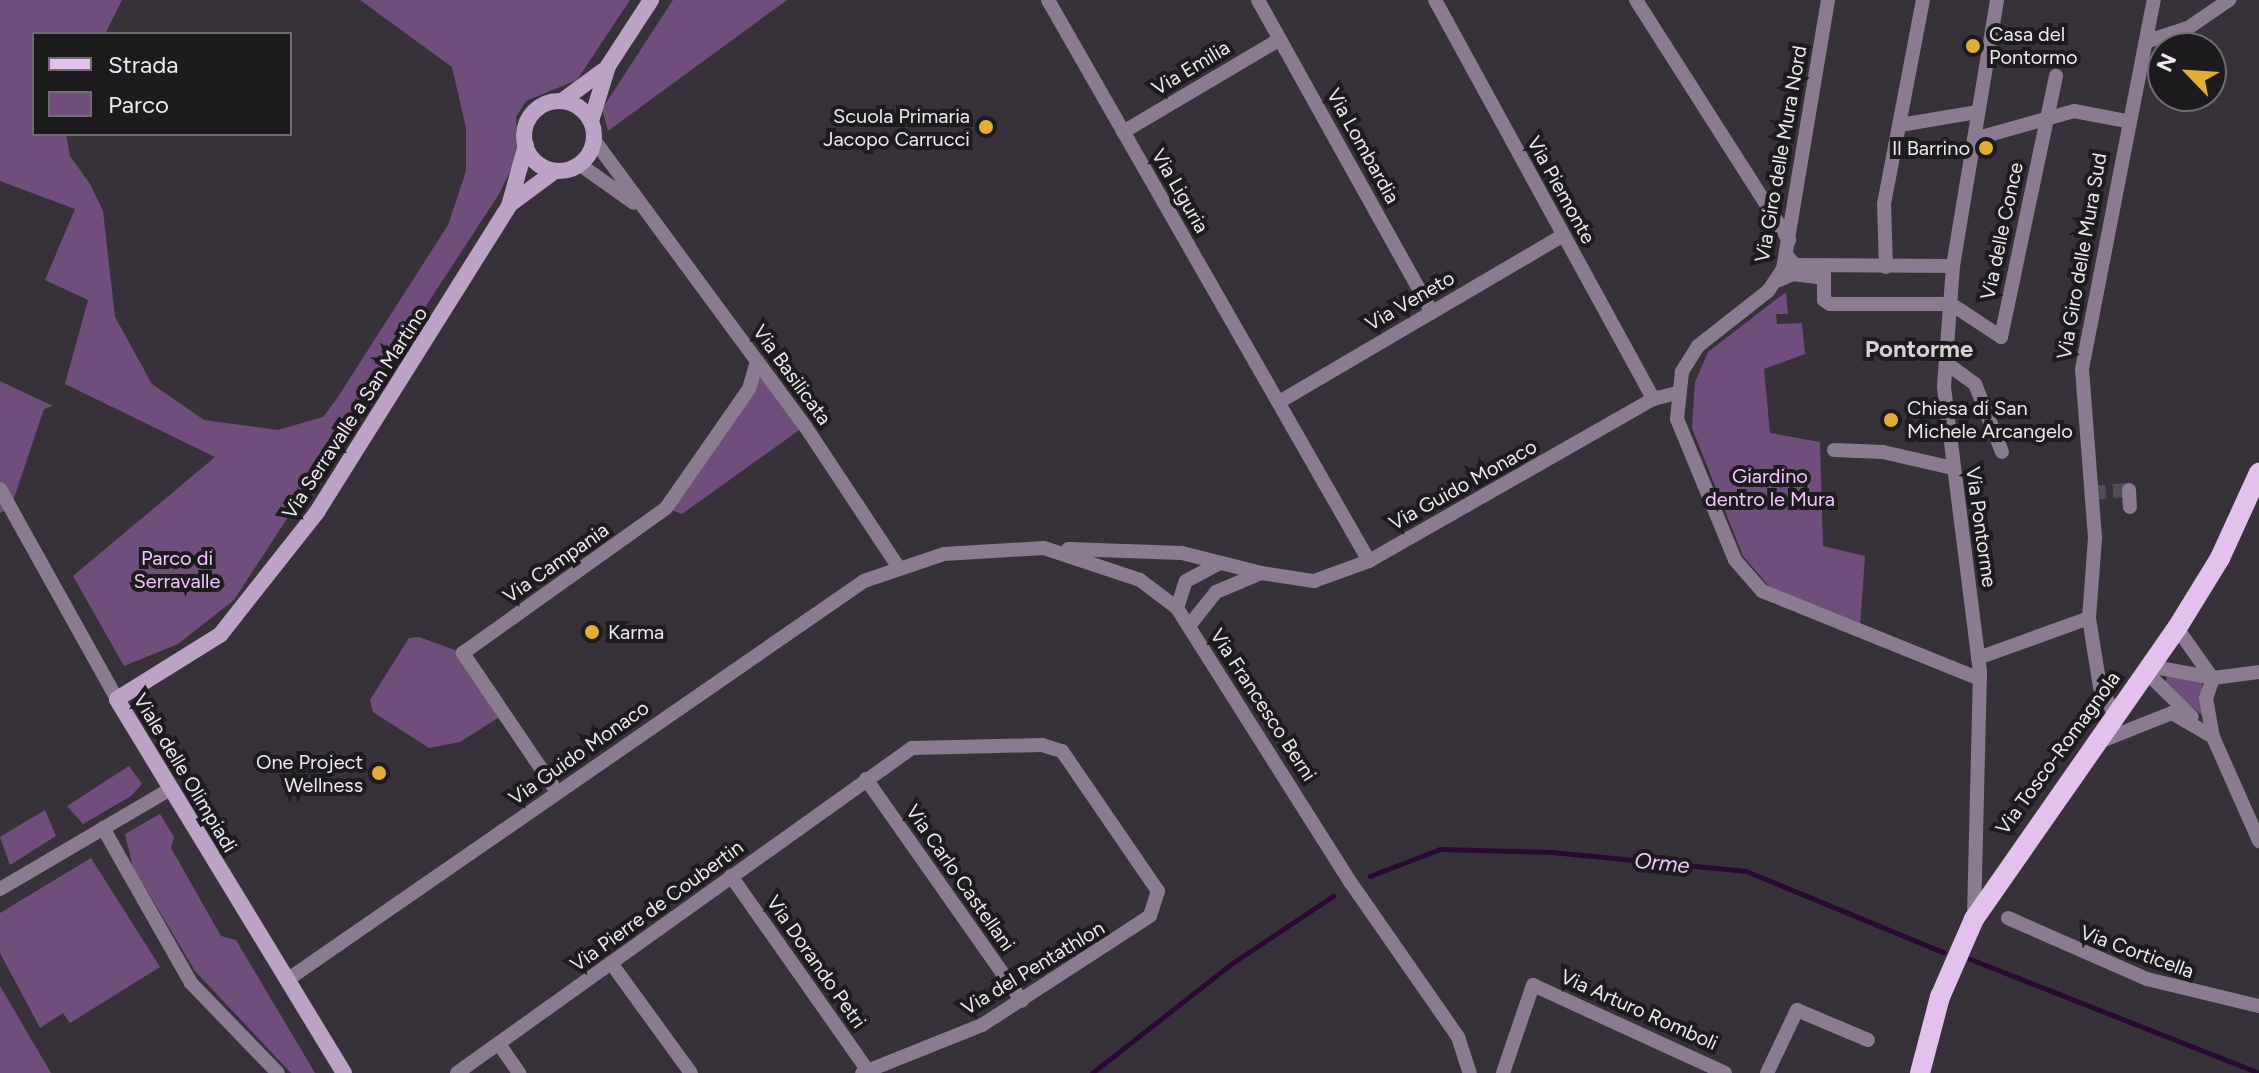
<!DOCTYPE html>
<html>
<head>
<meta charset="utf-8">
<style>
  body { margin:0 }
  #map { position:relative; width:2259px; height:1073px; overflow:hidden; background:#373239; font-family:Figtree,sans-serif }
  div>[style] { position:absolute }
  .green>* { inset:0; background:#704e7b }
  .stream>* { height:5px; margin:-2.5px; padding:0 2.5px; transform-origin:2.5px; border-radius:2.5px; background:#290932 }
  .street-tunnel>* { height:14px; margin-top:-7px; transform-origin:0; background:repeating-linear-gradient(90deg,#524d54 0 14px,transparent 0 21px) }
  .street>* { height:14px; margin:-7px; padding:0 7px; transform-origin:7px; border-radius:7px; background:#8b7b90 }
  .secondary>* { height:16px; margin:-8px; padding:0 8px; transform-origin:8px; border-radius:8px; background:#bca3c5 }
  .secondary>.ring { margin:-8px; padding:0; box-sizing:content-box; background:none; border:16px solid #bca3c5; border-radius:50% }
  .primary>* { height:20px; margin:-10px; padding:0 10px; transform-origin:10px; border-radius:10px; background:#e2c1ed }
  .dots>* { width:22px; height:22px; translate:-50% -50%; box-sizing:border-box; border:4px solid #1d1b1e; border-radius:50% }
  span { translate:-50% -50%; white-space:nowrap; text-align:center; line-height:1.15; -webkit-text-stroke:8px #1d1b1e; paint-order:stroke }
  .poi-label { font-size:20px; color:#ece8ed }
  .left { translate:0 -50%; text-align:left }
  .right { translate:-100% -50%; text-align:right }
  .street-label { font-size:20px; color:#ece8ed }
  .park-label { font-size:20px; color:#f1c6ff }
  .water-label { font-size:22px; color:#efc4fd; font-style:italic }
  .quarter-label { font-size:24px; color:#d6cfd8; font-weight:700 }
  .legend { position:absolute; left:32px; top:32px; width:260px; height:104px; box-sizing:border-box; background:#1d1b1e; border:2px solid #706d71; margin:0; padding:10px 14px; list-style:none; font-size:24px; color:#ece8ed }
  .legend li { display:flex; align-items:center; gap:16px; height:40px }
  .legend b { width:40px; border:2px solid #706d71 }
  .north { position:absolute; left:2147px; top:32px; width:80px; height:80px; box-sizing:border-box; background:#1d1b1e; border:2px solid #706d71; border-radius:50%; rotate:295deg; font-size:22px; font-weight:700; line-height:32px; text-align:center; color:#ece8ed }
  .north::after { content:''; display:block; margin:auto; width:28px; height:36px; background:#e4ae35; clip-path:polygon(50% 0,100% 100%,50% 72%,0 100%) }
</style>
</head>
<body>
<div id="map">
  <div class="green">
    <div style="clip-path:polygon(0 0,122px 0,105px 34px,34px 34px,34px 134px,66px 134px,70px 156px,90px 184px,103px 211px,115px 317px,152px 384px,204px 420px,278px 430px,323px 417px,336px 400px,448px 225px,466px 171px,466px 128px,452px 67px,360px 0,630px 0,577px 80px,526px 101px,516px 117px,517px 157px,499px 194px,234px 600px,178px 644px,124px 666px,73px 576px,215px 457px,65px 384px,88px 300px,45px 280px,75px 209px,0 181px)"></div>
    <div style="clip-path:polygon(673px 0,787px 0,608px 131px,602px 109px)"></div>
    <div style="clip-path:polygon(1786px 292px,1788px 314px,1776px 314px,1777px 324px,1802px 323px,1805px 354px,1764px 369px,1770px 433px,1820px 442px,1823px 546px,1865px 556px,1860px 627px,1772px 590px,1743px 556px,1692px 428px,1695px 382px,1708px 352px)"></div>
    <div style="clip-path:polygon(757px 361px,805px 426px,682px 514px,666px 508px,707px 452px)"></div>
    <div style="clip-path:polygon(0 381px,53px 406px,44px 409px,11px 507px,0 513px)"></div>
    <div style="clip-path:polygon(419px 637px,463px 653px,501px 716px,460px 742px,429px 748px,373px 712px,370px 700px,409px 638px)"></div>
    <div style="clip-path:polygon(2168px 672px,2202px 682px,2205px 718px,2165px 684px)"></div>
    <div style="clip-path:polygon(129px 766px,142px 784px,131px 796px,83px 824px,67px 806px)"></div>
    <div style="clip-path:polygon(45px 810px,56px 836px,10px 865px,0 837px)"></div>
    <div style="clip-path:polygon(160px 814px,174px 837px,171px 848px,221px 936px,236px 940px,315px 1073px,291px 1073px,195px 971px,133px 867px,125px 834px)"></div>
    <div style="clip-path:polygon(91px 858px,160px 967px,70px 1023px,63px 1013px,40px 1028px,0 953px,0 913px)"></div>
    <div style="clip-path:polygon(0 986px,51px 1073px,0 1073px)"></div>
  </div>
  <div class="stream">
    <div style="left:1370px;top:876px;width:75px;rotate:-21.1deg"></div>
    <div style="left:1440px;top:849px;width:112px;rotate:1.5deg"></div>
    <div style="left:1552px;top:852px;width:195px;rotate:5.6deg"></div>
    <div style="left:1746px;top:871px;width:213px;rotate:22.4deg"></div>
    <div style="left:1970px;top:959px;width:311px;rotate:21.5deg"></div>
    <div style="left:1092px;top:1073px;width:177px;rotate:-38.1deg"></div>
    <div style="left:1231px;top:964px;width:123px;rotate:-33.7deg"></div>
  </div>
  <div class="street-tunnel">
    <div style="left:2092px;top:493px;width:37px;rotate:-5deg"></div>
  </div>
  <div class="street">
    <div style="left:1048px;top:0;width:646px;rotate:60.22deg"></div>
    <div style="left:1258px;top:0;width:357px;rotate:60.9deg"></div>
    <div style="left:1435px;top:0;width:455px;rotate:61.3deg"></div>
    <div style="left:1636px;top:0;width:285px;rotate:57.5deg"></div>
    <div style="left:1828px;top:0;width:273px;rotate:99.5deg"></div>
    <div style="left:1783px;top:269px;width:27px;rotate:124deg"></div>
    <div style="left:1768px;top:291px;width:89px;rotate:141.8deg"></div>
    <div style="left:1698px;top:346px;width:31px;rotate:122deg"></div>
    <div style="left:1682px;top:372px;width:47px;rotate:96.1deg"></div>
    <div style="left:1677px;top:419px;width:152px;rotate:67.6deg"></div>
    <div style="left:1735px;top:560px;width:41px;rotate:48.9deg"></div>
    <div style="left:1762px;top:591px;width:235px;rotate:22deg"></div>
    <div style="left:2148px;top:41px;width:42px;rotate:-18deg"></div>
    <div style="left:2188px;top:28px;width:50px;rotate:-34.3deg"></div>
    <div style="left:1900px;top:125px;width:79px;rotate:-9.5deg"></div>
    <div style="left:1123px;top:132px;width:182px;rotate:-30.6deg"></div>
    <div style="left:1974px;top:139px;width:104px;rotate:-15.6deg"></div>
    <div style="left:2074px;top:111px;width:54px;rotate:10.7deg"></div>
    <div style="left:594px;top:140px;width:355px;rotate:53.6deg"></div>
    <div style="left:805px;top:426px;width:167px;rotate:56.5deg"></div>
    <div style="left:579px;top:164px;width:67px;rotate:35.3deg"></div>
    <div style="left:1787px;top:256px;width:12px;rotate:48deg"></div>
    <div style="left:1795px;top:265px;width:158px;rotate:0.4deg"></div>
    <div style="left:1824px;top:265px;width:35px;rotate:90deg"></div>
    <div style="left:1824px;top:300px;width:7px;rotate:34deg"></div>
    <div style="left:1830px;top:304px;width:121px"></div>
    <div style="left:1951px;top:304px;width:60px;rotate:33.4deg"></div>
    <div style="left:2001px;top:337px;width:267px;rotate:-78.1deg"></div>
    <div style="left:1886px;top:267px;width:63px;rotate:-91.8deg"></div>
    <div style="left:1884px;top:204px;width:208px;rotate:-79.2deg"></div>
    <div style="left:1779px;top:280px;width:15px;rotate:-23deg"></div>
    <div style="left:1793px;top:274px;width:31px;rotate:7deg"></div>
    <div style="left:1946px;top:363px;width:36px;rotate:36deg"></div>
    <div style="left:1975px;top:384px;width:73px;rotate:68.3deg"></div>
    <div style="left:1279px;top:402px;width:328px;rotate:-30.4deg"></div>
    <div style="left:1834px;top:450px;width:49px;rotate:2.3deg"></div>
    <div style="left:1883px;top:452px;width:72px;rotate:12.9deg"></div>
    <div style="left:0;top:489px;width:240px;rotate:60.9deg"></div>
    <div style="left:2129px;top:490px;width:17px;rotate:87deg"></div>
    <div style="left:1068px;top:549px;width:114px;rotate:2deg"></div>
    <div style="left:1182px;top:553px;width:81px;rotate:14.2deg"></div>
    <div style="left:1261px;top:573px;width:49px;rotate:157.1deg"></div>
    <div style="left:1216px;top:592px;width:43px;rotate:128.5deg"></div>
    <div style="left:1261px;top:573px;width:54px;rotate:8.6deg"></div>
    <div style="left:1314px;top:581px;width:59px;rotate:-20deg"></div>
    <div style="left:1369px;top:561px;width:327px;rotate:-29.7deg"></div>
    <div style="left:1653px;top:399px;width:25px;rotate:-14deg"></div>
    <div style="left:1177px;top:608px;width:28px;rotate:-72deg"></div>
    <div style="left:1186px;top:581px;width:36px;rotate:-28deg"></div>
    <div style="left:2177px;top:628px;width:57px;rotate:54.9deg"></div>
    <div style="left:1978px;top:658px;width:118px;rotate:-19.8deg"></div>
    <div style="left:2149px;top:666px;width:65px;rotate:10.6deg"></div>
    <div style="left:2213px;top:678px;width:46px;rotate:-7.4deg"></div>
    <div style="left:2146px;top:672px;width:64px;rotate:44.4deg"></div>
    <div style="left:2213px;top:678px;width:21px;rotate:109deg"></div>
    <div style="left:2206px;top:698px;width:40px;rotate:80deg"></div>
    <div style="left:2213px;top:737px;width:114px;rotate:66.1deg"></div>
    <div style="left:2115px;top:715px;width:32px;rotate:-118deg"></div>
    <div style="left:2100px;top:687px;width:70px;rotate:-99.1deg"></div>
    <div style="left:2089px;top:618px;width:80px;rotate:-85.7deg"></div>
    <div style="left:2095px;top:538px;width:169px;rotate:-94.4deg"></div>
    <div style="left:2082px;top:369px;width:376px;rotate:-79deg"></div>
    <div style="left:2099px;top:742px;width:79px;rotate:-21.7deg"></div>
    <div style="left:2172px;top:713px;width:48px;rotate:30.3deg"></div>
    <div style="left:866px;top:779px;width:271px;rotate:54.9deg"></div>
    <div style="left:557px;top:792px;width:168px;rotate:-124.1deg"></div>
    <div style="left:463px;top:653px;width:249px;rotate:-35.5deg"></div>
    <div style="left:666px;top:508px;width:145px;rotate:-55.1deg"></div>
    <div style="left:749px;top:389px;width:29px;rotate:-74deg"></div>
    <div style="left:103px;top:828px;width:178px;rotate:60.4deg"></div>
    <div style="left:191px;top:983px;width:125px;rotate:46deg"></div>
    <div style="left:731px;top:876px;width:238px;rotate:54.9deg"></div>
    <div style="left:0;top:889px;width:199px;rotate:-30.4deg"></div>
    <div style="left:1974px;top:917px;width:245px;rotate:-88.6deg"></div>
    <div style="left:1980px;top:672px;width:288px;rotate:-97.2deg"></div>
    <div style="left:1944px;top:386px;width:120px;rotate:-85.7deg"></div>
    <div style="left:1953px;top:266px;width:270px;rotate:-80.6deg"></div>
    <div style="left:2008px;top:918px;width:152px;rotate:23.7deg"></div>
    <div style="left:2147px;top:979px;width:115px;rotate:13.6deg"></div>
    <div style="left:611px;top:963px;width:136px;rotate:54deg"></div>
    <div style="left:287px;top:980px;width:702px;rotate:-34.66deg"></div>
    <div style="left:864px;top:581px;width:84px;rotate:-18.6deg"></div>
    <div style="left:944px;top:554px;width:100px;rotate:-3.4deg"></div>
    <div style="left:1044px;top:548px;width:101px;rotate:18.4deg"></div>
    <div style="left:1140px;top:580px;width:46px;rotate:37.1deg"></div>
    <div style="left:1177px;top:608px;width:325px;rotate:57.7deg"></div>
    <div style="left:1351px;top:883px;width:188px;rotate:55.2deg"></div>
    <div style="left:1458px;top:1037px;width:38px;rotate:72deg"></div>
    <div style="left:501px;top:1047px;width:32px;rotate:55deg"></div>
    <div style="left:457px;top:1073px;width:559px;rotate:-35.54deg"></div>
    <div style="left:912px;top:748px;width:130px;rotate:-1.3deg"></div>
    <div style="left:1042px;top:745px;width:21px;rotate:17deg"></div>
    <div style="left:1062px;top:751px;width:170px;rotate:55.6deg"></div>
    <div style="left:1158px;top:891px;width:26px;rotate:108deg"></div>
    <div style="left:1150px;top:916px;width:200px;rotate:147deg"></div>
    <div style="left:982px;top:1025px;width:129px;rotate:158.2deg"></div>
    <div style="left:1503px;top:1073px;width:93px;rotate:-71.2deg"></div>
    <div style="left:1533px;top:985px;width:211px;rotate:24.6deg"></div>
    <div style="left:1767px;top:1073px;width:70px;rotate:-64.5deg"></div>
    <div style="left:1797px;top:1010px;width:77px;rotate:22.9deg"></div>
  </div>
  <div class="secondary">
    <div style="left:562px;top:101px;width:52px;rotate:-36.4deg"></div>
    <div class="ring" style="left:524px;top:101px;width:54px;height:54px"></div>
    <div style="left:591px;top:121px;width:58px;rotate:-72.8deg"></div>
    <div style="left:608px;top:66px;width:79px;rotate:-56.9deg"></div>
    <div style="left:513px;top:202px;width:52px;rotate:-36.4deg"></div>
    <div style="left:344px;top:1073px;width:437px;rotate:-121.3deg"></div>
    <div style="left:117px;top:699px;width:121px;rotate:-31.9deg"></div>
    <div style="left:220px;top:635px;width:157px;rotate:-51.7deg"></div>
    <div style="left:317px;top:512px;width:361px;rotate:-57.9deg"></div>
    <div style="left:509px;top:206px;width:63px;rotate:-74.4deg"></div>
  </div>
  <div class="primary">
    <div style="left:1920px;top:1073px;width:79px;rotate:-75.3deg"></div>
    <div style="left:1940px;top:997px;width:85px;rotate:-66.4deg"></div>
    <div style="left:1974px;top:919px;width:355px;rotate:-55.1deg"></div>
    <div style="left:2177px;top:628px;width:82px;rotate:-58.4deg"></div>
    <div style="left:2220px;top:558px;width:94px;rotate:-65.4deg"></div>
  </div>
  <div class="dots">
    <div style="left:1973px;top:46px;background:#e4ae35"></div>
    <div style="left:986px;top:127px;background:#e4ae35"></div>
    <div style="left:1986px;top:148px;background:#e4ae35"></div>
    <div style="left:1891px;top:420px;background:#e4ae35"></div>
    <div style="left:592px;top:632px;background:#e4ae35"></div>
    <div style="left:379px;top:773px;background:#e4ae35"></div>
  </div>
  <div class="poi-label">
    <span class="left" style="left:1989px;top:46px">Casa del<br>Pontormo</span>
    <span class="right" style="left:970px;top:128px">Scuola Primaria<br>Jacopo Carrucci</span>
    <span class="right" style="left:1970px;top:148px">Il Barrino</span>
    <span class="left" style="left:1907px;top:420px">Chiesa di San<br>Michele Arcangelo</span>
    <span class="left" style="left:608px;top:632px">Karma</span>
    <span class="right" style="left:363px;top:774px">One Project<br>Wellness</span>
  </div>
  <div class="street-label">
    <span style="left:1191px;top:68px;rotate:-31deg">Via Emilia</span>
    <span style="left:1363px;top:146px;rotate:61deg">Via Lombardia</span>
    <span style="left:1781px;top:154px;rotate:-80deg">Via Giro delle Mura Nord</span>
    <span style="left:1561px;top:190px;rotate:61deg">Via Piemonte</span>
    <span style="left:1180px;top:191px;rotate:60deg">Via Liguria</span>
    <span style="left:2002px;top:231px;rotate:-78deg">Via delle Conce</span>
    <span style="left:2082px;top:256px;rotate:-80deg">Via Giro delle Mura Sud</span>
    <span style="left:1410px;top:301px;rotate:-30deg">Via Veneto</span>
    <span style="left:792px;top:375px;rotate:54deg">Via Basilicata</span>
    <span style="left:355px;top:413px;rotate:-57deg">Via Serravalle a San Martino</span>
    <span style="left:1463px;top:485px;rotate:-29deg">Via Guido Monaco</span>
    <span style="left:1981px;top:527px;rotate:82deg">Via Pontorme</span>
    <span style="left:556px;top:563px;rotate:-35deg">Via Campania</span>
    <span style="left:1263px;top:705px;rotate:57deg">Via Francesco Berni</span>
    <span style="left:579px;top:753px;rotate:-35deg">Via Guido Monaco</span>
    <span style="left:2058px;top:753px;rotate:-54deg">Via Tosco-Romagnola</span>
    <span style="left:185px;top:773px;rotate:59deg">Viale delle Olimpiadi</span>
    <span style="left:960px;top:878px;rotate:55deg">Via Carlo Castellani</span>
    <span style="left:657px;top:906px;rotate:-36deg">Via Pierre de Coubertin</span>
    <span style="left:2137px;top:952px;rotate:20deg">Via Corticella</span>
    <span style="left:816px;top:962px;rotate:55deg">Via Dorando Petri</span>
    <span style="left:1033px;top:968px;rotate:-31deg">Via del Pentathlon</span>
    <span style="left:1639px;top:1010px;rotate:24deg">Via Arturo Romboli</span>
  </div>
  <div class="park-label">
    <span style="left:1770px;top:488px">Giardino<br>dentro le Mura</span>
    <span style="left:177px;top:570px">Parco di<br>Serravalle</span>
  </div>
  <div class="water-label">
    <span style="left:1662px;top:863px;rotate:6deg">Orme</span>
  </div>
  <div class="quarter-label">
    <span style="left:1919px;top:349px">Pontorme</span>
  </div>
  <ul class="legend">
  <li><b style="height:10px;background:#e2c1ed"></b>Strada</li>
  <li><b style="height:22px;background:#704e7b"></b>Parco</li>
  </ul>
  <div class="north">N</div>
</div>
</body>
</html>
